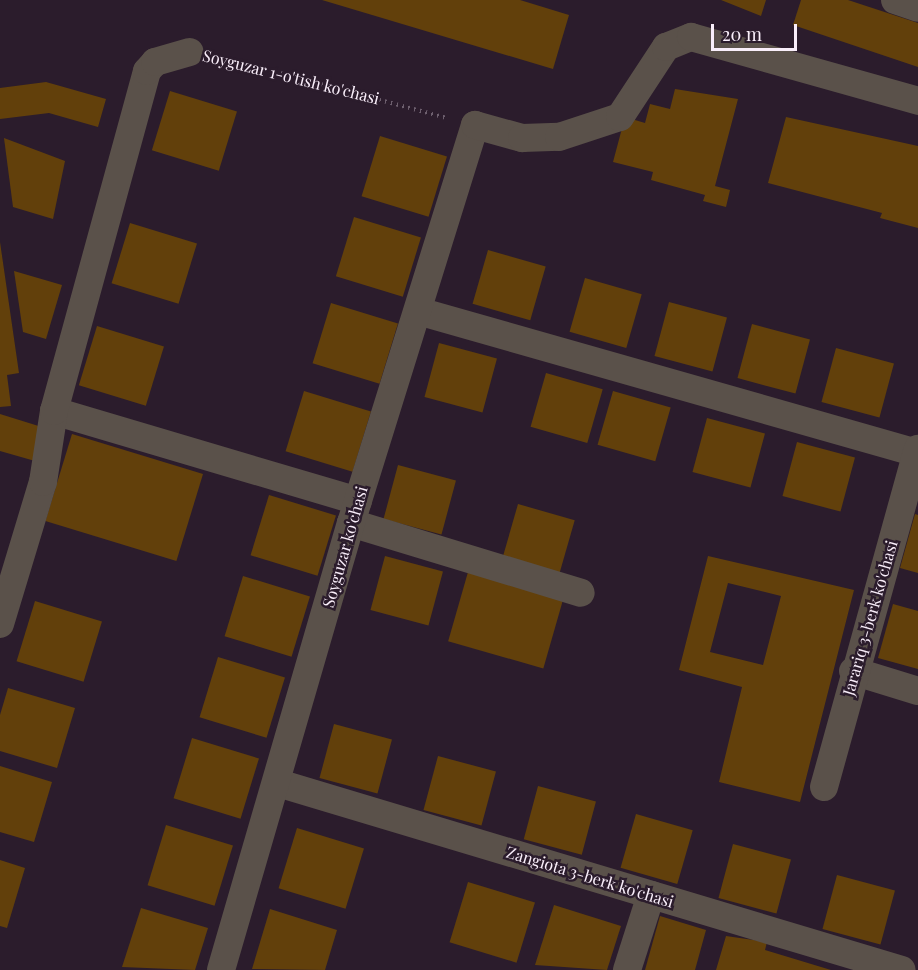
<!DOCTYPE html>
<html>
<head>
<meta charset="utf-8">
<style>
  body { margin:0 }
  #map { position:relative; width:918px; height:970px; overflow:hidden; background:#2b1c2c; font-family:"Playfair Display",serif }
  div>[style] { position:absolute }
  .building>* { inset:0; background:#62400b; transform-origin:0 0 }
  .path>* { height:4px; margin-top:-2px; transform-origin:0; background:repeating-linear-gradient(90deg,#6d5f6e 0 1.5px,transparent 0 6px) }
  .minor>* { height:28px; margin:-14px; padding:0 14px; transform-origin:14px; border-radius:14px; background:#5a514a }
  span { translate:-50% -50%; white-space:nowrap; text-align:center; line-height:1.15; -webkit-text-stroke:5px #2b1c2c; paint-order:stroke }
  .street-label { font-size:16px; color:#f9eefa }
  .scale { position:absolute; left:711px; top:24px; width:86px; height:27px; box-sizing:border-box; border:3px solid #f9eefa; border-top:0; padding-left:8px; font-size:18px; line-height:21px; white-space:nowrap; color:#f9eefa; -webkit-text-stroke:4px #2b1c2c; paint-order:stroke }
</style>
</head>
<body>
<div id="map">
  <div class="building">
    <div style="clip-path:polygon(322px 0,520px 0,569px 15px,553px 69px)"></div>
    <div style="clip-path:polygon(721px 0,766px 0,761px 16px)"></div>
    <div style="clip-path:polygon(801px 0,848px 0,918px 23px,918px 67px,793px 25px)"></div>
    <div style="clip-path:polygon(46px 82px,106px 99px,98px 127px,49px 113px,0 119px,0 88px)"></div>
    <div style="clip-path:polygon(675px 89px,738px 99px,715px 186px,730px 190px,726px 207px,703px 201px,705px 195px,651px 180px,653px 172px,613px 162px,625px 117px,645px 123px,650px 104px,670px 109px)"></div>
    <div style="left:170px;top:91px;width:70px;height:62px;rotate:17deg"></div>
    <div style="clip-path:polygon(786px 117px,918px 146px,918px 228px,880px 218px,882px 213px,768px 183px)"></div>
    <div style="left:380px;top:136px;width:70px;height:63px;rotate:17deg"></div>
    <div style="clip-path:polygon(4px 138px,65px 161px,53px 219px,13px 207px)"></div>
    <div style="left:354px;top:217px;width:70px;height:62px;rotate:17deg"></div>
    <div style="left:130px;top:223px;width:70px;height:63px;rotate:17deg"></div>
    <div style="clip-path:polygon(0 242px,19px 373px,7px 375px,11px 406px,0 407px)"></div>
    <div style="left:488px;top:250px;width:60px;height:56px;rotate:16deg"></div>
    <div style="clip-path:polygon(14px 271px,62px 285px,46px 339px,23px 332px)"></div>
    <div style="left:585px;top:278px;width:59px;height:56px;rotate:16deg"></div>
    <div style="left:669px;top:302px;width:60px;height:56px;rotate:15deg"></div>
    <div style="left:331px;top:303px;width:70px;height:63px;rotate:17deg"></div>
    <div style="left:752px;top:324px;width:60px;height:56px;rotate:15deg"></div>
    <div style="left:97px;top:326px;width:70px;height:62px;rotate:17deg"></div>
    <div style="left:439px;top:343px;width:60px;height:56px;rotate:15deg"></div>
    <div style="left:836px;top:348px;width:60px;height:56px;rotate:15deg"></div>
    <div style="left:546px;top:373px;width:59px;height:56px;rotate:16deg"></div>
    <div style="left:304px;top:391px;width:70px;height:63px;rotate:17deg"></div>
    <div style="left:613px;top:391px;width:60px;height:56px;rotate:16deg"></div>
    <div style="clip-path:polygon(0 414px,45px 428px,35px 461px,0 451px)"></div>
    <div style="left:707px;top:418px;width:60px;height:56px;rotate:15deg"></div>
    <div style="left:72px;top:434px;width:137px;height:91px;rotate:17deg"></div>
    <div style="left:797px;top:442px;width:60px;height:56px;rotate:15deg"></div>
    <div style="left:398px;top:465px;width:60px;height:56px;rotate:15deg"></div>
    <div style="left:269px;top:495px;width:70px;height:63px;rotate:17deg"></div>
    <div style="left:518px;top:504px;width:59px;height:56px;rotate:16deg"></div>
    <div style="clip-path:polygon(915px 514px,918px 515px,918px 573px,900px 568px)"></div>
    <div style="left:385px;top:556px;width:60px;height:56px;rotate:15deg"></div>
    <div style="clip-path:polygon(evenodd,708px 556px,854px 590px,800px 802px,719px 782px,742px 687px,679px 670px,708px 556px,728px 583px,781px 596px,763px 665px,710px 652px,728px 583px)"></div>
    <div style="left:468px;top:572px;width:99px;height:72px;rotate:16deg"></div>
    <div style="left:243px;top:576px;width:70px;height:63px;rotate:17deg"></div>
    <div style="left:35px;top:601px;width:70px;height:63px;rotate:17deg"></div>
    <div style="clip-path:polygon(893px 604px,918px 611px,918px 669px,878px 658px)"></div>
    <div style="left:218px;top:657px;width:70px;height:63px;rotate:17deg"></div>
    <div style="clip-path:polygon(8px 688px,75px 708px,57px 768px,0 751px,0 715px)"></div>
    <div style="left:334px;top:724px;width:60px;height:56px;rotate:15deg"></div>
    <div style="left:192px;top:738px;width:70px;height:63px;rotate:17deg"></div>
    <div style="left:438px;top:756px;width:60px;height:56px;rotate:15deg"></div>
    <div style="clip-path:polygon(0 766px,52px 782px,34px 842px,0 832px)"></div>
    <div style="left:538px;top:786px;width:60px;height:55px;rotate:15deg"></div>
    <div style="left:636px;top:814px;width:59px;height:56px;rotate:16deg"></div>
    <div style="left:166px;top:825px;width:70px;height:63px;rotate:17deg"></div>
    <div style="left:297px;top:828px;width:70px;height:63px;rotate:17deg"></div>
    <div style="left:733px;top:844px;width:60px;height:56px;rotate:15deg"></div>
    <div style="clip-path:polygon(0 860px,25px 868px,7px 928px,0 926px)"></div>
    <div style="left:837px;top:875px;width:60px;height:56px;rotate:15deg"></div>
    <div style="left:468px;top:882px;width:70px;height:63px;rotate:17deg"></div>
    <div style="clip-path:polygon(554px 905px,621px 926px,607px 970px,535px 965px)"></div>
    <div style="clip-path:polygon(141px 908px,208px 928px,195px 970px,122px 967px)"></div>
    <div style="clip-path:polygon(270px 909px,337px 930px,325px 970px,252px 969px)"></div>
    <div style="clip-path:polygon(660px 916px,706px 930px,695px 970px,645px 970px)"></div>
    <div style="clip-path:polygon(726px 936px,767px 942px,765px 950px,831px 970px,716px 970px)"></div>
  </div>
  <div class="path">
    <div style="left:217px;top:56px;width:238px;rotate:15.1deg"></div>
  </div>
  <div class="minor">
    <div style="left:895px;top:0;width:24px;rotate:19deg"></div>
    <div style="left:418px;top:311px;width:519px;rotate:15.88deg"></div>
    <div style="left:54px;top:411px;width:317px;rotate:16.5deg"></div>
    <div style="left:351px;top:523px;width:240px;rotate:16.9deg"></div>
    <div style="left:0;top:624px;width:148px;rotate:-73.2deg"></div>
    <div style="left:43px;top:482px;width:72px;rotate:-81.2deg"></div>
    <div style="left:54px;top:411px;width:352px;rotate:-74.7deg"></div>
    <div style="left:147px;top:71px;width:12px;rotate:-48deg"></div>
    <div style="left:155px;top:62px;width:36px;rotate:-16deg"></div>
    <div style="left:853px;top:671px;width:68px;rotate:17.1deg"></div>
    <div style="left:278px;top:783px;width:651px;rotate:16.68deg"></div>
    <div style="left:824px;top:787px;width:351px;rotate:-74.5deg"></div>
    <div style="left:221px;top:970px;width:466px;rotate:-73.8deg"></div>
    <div style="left:351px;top:523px;width:417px;rotate:-72.7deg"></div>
    <div style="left:475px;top:125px;width:49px;rotate:15.5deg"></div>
    <div style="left:522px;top:138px;width:37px;rotate:-2deg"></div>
    <div style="left:559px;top:137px;width:64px;rotate:-18.2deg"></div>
    <div style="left:620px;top:117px;width:84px;rotate:-56.7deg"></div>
    <div style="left:666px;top:47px;width:27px;rotate:-22deg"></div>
    <div style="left:691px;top:37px;width:236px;rotate:15.7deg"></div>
    <div style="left:627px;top:970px;width:79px;rotate:-72.3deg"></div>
  </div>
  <div class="street-label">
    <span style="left:291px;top:77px;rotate:14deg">Soyguzar 1-o'tish ko'chasi</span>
    <span style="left:345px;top:547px;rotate:-74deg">Soyguzar ko'chasi</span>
    <span style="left:870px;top:618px;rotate:-74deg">Jarariq 3-berk ko'chasi</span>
    <span style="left:590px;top:877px;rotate:17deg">Zangiota 3-berk ko'chasi</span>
  </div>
  <div class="scale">20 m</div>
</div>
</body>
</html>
